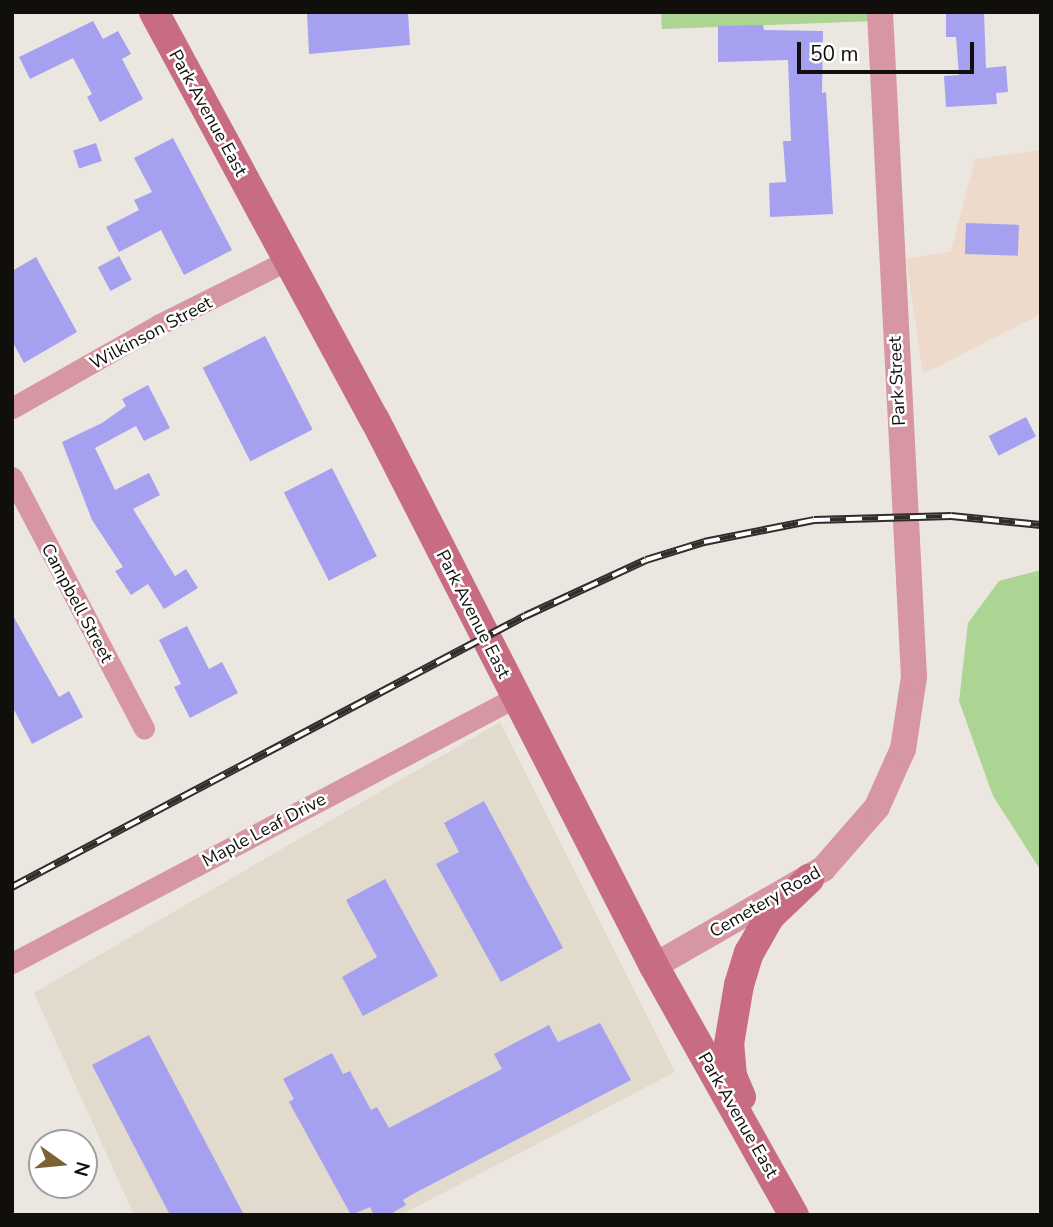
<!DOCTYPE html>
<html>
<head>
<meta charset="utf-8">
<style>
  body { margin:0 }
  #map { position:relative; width:1053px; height:1227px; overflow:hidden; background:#ebe7e0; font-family:"Nunito Sans",sans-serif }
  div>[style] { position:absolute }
  .built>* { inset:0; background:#e2dacc }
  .industrial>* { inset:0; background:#eddaca }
  .green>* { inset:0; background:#acd593 }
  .building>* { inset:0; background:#a5a1f0; transform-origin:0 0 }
  .minor>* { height:21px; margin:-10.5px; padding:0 10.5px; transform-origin:10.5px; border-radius:10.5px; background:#d696a2 }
  .tertiary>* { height:26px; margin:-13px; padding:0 13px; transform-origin:13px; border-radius:13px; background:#d696a2 }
  .secondary>* { height:30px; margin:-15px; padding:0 15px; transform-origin:15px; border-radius:15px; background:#c86c81 }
  .rail>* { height:8px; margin-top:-4px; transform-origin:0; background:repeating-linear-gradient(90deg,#fff 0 16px,#302e2b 0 32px); box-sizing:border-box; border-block:2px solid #302e2b }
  span { translate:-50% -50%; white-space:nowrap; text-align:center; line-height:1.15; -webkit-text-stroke:5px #fff; paint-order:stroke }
  .street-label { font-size:18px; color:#100f0c }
  .frame { position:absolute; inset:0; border:14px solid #100f0c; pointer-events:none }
  .north { position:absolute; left:28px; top:1129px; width:70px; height:70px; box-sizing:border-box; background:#fff; border:2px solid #9f9f9e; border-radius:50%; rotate:105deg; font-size:19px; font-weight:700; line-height:28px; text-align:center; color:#100f0c }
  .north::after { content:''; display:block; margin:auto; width:24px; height:32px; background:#7b6233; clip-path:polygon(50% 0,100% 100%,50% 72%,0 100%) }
  .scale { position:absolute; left:797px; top:42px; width:177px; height:32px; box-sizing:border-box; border:4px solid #100f0c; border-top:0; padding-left:9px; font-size:21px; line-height:24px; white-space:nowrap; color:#100f0c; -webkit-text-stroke:5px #fff; paint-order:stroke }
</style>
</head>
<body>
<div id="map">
  <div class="built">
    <div style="clip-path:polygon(500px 722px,675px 1072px,401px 1215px,134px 1215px,34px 993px)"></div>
  </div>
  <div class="industrial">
    <div style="clip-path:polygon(1041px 150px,1041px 314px,923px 374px,906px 259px,951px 251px,975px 159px)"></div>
  </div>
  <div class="green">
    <div style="clip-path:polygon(661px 12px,874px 12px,875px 21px,662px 29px)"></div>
    <div style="clip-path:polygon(1041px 570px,1041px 871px,993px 796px,959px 701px,968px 623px,999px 581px)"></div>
  </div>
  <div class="building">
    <div style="clip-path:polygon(307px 12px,408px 12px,410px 45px,309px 54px)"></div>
    <div style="clip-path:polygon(946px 12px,984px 12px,986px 68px,1006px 66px,1008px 92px,996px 93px,997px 104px,946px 107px,944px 76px,959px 75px,956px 37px,946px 37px)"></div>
    <div style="clip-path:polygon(93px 21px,103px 39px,118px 31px,131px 54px,122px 59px,143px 99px,100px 122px,87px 97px,92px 94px,73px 58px,30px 79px,19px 57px)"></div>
    <div style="clip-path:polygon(763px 25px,764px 30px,823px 31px,822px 93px,826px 92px,833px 214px,770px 217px,769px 183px,786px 182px,783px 141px,791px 141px,788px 60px,718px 62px,718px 26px)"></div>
    <div style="clip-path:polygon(173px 138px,232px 250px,184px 275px,161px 230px,119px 252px,106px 227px,139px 210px,134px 200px,152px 192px,134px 158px)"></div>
    <div style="left:96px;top:143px;width:19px;height:24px;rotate:72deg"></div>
    <div style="left:966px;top:223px;width:53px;height:31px;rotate:2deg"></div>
    <div style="left:119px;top:256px;width:27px;height:24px;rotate:62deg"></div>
    <div style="clip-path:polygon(36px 257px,77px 332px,24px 363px,12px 341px,12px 271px)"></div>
    <div style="left:265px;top:336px;width:105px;height:70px;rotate:63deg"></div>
    <div style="clip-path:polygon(148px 385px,170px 428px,144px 441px,136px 426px,95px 448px,115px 490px,149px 473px,160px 495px,133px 509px,175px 576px,186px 569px,198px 588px,164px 609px,148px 584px,131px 595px,115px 571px,123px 567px,92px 520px,62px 442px,102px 423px,126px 406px,122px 399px)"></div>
    <div style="left:1026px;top:417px;width:22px;height:42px;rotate:63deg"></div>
    <div style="left:332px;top:468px;width:99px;height:54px;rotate:63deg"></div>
    <div style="clip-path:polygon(12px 614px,59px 697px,69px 691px,83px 717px,32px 744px,12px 706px)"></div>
    <div style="clip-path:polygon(187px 626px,209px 669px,222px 662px,238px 693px,190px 718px,174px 687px,181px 684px,159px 640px)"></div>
    <div style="clip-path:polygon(484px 801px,563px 948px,501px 982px,436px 864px,459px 852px,444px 823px)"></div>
    <div style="clip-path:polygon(385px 879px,438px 976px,363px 1016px,342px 977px,377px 957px,346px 900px)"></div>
    <div style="clip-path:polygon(600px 1023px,631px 1080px,413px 1194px,403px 1200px,406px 1205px,389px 1215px,374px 1215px,370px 1207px,351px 1215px,289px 1102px,294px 1099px,283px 1079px,332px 1053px,343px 1074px,350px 1071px,371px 1110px,377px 1107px,389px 1128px,502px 1069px,494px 1054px,549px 1025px,558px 1042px)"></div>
    <div style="clip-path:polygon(149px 1035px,244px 1215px,170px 1215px,92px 1065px)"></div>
  </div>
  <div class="minor">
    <div style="left:12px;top:408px;width:168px;rotate:-29.6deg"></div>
    <div style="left:158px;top:325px;width:148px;rotate:-26.6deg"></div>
    <div style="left:12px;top:477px;width:284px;rotate:62.3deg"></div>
    <div style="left:12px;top:963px;width:570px;rotate:-27.82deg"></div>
  </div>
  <div class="tertiary">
    <div style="left:654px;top:966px;width:195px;rotate:-29.9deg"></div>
    <div style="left:823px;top:869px;width:82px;rotate:-48.9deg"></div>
    <div style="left:877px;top:807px;width:64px;rotate:-65.9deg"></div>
    <div style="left:903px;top:749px;width:73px;rotate:-81.3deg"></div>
    <div style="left:914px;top:677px;width:666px;rotate:-92.93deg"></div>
  </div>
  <div class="secondary">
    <div style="left:154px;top:12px;width:464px;rotate:61.6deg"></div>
    <div style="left:375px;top:420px;width:613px;rotate:62.93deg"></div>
    <div style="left:654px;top:966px;width:286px;rotate:60.7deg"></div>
    <div style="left:741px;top:1097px;width:23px;rotate:-113deg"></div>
    <div style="left:732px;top:1076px;width:32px;rotate:-95deg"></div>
    <div style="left:729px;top:1044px;width:60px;rotate:-80.4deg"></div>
    <div style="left:739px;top:985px;width:34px;rotate:-73deg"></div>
    <div style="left:749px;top:953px;width:43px;rotate:-60.4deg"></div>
    <div style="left:770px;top:916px;width:54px;rotate:-43.5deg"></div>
  </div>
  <div class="rail">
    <div style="left:12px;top:887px;width:580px;rotate:-27.85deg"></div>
    <div style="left:525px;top:616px;width:133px;rotate:-24.8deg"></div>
    <div style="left:646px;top:560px;width:61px;rotate:-17.2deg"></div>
    <div style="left:704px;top:542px;width:112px;rotate:-11.3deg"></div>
    <div style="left:814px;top:520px;width:137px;rotate:-1.7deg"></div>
    <div style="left:951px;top:516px;width:90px;rotate:5.7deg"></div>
  </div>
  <div class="street-label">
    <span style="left:208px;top:113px;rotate:61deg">Park Avenue East</span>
    <span style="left:151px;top:333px;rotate:-28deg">Wilkinson Street</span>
    <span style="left:897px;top:381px;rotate:-93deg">Park Street</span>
    <span style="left:77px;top:603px;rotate:62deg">Campbell Street</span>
    <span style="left:473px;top:614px;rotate:63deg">Park Avenue East</span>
    <span style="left:264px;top:830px;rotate:-28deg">Maple Leaf Drive</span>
    <span style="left:765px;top:902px;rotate:-30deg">Cemetery Road</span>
    <span style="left:738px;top:1115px;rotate:60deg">Park Avenue East</span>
  </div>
  <div class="frame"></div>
  <div class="north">N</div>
  <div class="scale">50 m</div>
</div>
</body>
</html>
